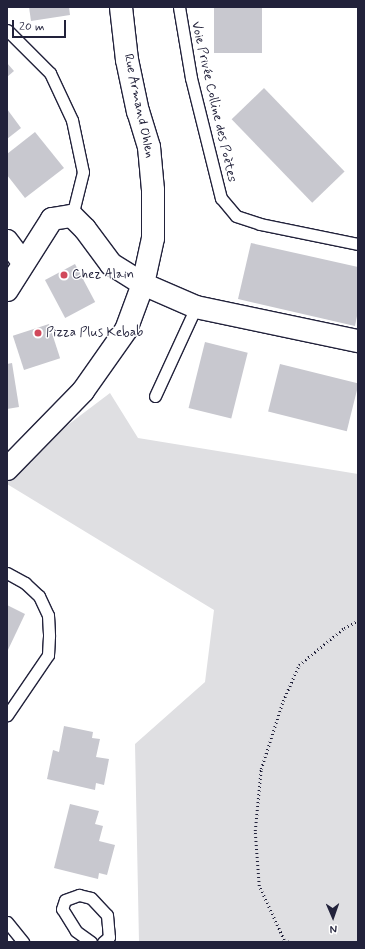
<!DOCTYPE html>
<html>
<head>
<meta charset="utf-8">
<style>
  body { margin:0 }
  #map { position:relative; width:365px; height:949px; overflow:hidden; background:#fff; font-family:Mynerve,sans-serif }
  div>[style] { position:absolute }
  .green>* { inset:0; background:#dfdfe2 }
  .building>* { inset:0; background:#c8c8cf; transform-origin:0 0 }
  .path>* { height:2.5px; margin-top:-1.25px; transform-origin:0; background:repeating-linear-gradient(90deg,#22223b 0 1px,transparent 0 4px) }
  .roads { filter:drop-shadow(1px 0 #22223b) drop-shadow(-1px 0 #22223b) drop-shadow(0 1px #22223b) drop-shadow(0 -1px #22223b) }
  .service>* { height:11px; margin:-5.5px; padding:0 5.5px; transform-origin:5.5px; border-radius:5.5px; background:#fff }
  .minor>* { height:22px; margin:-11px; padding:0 11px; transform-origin:11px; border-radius:11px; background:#fff }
  .secondary>* { height:22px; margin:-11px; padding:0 11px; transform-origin:11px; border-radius:11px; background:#fff }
  .dots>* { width:11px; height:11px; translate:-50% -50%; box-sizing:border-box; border:2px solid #fff; border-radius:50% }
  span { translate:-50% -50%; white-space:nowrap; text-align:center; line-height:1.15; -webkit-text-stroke:3px #fff; paint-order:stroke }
  .street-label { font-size:13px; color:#22223b }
  .poi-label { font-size:13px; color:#22223b }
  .left { translate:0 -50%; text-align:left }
  .frame { position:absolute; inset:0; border:8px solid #22223b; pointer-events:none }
  .north { position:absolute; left:313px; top:897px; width:40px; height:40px; -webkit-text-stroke:3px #fff; paint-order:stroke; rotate:178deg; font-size:11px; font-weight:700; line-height:16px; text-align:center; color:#22223b }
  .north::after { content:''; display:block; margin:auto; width:14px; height:18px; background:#22223b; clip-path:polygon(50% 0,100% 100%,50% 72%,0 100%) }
  .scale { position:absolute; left:12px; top:20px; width:54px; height:18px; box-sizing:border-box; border:2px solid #22223b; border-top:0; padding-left:5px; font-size:12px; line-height:14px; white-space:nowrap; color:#22223b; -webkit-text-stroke:3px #fff; paint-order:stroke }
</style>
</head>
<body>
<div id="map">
  <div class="green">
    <div style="clip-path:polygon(110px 393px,138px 438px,358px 474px,358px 942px,139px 942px,135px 744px,205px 682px,214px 610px,7px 484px,7px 471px)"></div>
  </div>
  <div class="building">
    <div style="clip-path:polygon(29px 7px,69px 7px,70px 15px,31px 21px)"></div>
    <div style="left:214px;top:7px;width:48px;height:46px"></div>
    <div style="clip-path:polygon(7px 63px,14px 71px,7px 77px)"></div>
    <div style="left:264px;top:88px;width:116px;height:45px;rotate:46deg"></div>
    <div style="clip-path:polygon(7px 109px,21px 128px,7px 139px)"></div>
    <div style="clip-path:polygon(35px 132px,64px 168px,25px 198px,7px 175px,7px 154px)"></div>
    <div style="clip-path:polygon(251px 243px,358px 267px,358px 311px,355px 326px,238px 299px)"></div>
    <div style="left:75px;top:264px;width:43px;height:34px;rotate:62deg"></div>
    <div style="left:49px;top:324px;width:36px;height:38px;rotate:72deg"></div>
    <div style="left:205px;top:342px;width:44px;height:68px;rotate:14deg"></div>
    <div style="clip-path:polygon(12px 363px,19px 407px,7px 409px,7px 364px)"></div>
    <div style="left:280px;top:364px;width:81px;height:49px;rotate:14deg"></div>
    <div style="clip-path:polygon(7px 605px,25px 614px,7px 652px)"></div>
    <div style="clip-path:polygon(64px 726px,93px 732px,92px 738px,100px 739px,96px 757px,109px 759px,104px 785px,96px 783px,95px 790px,47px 779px,53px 750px,59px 752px)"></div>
    <div style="clip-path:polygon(70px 804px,99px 811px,95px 824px,103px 826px,99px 841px,115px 845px,107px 875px,99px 873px,98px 879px,54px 868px)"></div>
  </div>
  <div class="path">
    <div style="left:288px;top:942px;width:4px;rotate:-153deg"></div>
    <div style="left:284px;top:940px;width:60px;rotate:-114.8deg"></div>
    <div style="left:259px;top:886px;width:55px;rotate:-94.2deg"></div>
    <div style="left:255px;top:831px;width:62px;rotate:-84.5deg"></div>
    <div style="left:261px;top:769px;width:71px;rotate:-72.1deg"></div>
    <div style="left:283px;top:701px;width:39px;rotate:-66deg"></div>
    <div style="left:299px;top:665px;width:58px;rotate:-39.4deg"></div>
    <div style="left:344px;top:628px;width:16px;rotate:-27deg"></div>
  </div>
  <div class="roads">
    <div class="service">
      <div style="left:179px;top:7px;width:72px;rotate:80.4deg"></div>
      <div style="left:191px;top:78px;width:124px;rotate:76deg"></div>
      <div style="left:221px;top:198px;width:23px;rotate:50deg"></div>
      <div style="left:236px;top:216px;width:25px;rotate:18deg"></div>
      <div style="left:260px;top:224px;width:100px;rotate:11.5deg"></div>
      <div style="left:7px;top:30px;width:61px;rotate:45deg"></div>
      <div style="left:50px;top:73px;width:52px;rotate:64.9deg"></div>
      <div style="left:72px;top:120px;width:53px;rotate:78.1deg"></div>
      <div style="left:83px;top:172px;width:45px;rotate:104deg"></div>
      <div style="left:155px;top:396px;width:98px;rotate:-65.3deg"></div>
      <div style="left:7px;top:573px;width:21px;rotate:29deg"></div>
      <div style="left:25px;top:583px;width:19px;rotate:43deg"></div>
      <div style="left:39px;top:596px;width:21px;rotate:65deg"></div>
      <div style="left:48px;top:615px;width:21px;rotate:87deg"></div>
      <div style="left:49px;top:636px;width:19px;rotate:93deg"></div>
      <div style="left:48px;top:655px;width:73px;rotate:124.3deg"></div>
      <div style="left:7px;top:922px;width:26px;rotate:51deg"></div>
      <div style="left:91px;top:942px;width:19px;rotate:-144deg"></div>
      <div style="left:76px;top:931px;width:26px;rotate:-122deg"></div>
      <div style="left:62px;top:909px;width:9px;rotate:-72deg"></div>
      <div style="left:65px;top:900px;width:15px;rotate:-20deg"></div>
      <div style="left:79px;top:895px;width:12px;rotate:14deg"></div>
      <div style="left:91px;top:898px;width:23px;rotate:47deg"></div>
      <div style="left:107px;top:915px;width:22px;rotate:85deg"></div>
      <div style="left:109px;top:937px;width:8px;rotate:140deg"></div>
    </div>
    <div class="minor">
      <div style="left:7px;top:241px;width:26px;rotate:53deg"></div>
      <div style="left:7px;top:290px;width:84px;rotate:-57.6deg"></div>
      <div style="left:52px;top:219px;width:20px;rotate:-9deg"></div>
      <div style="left:72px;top:216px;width:18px;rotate:45deg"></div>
      <div style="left:85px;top:229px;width:44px;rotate:53.4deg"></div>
      <div style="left:111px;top:264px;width:38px;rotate:32deg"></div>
      <div style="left:143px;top:284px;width:58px;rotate:23.5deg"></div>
      <div style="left:196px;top:307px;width:166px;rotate:11.9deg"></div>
    </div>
    <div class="secondary">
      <div style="left:7px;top:469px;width:109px;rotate:-45.7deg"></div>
      <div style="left:83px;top:391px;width:75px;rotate:-54.8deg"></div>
      <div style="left:126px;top:330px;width:49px;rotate:-69.7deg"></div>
      <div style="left:143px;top:284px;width:47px;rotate:-77.7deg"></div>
      <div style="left:153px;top:238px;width:48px;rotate:-90deg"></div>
      <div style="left:153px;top:190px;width:43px;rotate:-95.3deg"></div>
      <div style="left:149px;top:147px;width:37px;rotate:-107deg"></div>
      <div style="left:138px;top:112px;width:53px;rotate:-101.9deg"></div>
      <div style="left:127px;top:60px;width:53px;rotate:-96.5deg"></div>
    </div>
  </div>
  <div class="dots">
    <div style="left:64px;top:275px;background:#d1495b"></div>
    <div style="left:38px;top:333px;background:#d1495b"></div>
  </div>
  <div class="street-label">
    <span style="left:213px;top:102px;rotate:77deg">Voie Privée Colline des Poètes</span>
    <span style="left:138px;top:106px;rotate:78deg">Rue Armand Ohlen</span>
  </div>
  <div class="poi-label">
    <span class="left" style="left:72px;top:275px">Chez Alain</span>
    <span class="left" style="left:46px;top:333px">Pizza Plus Kebab</span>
  </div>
  <div class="frame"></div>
  <div class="north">N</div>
  <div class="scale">20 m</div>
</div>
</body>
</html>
